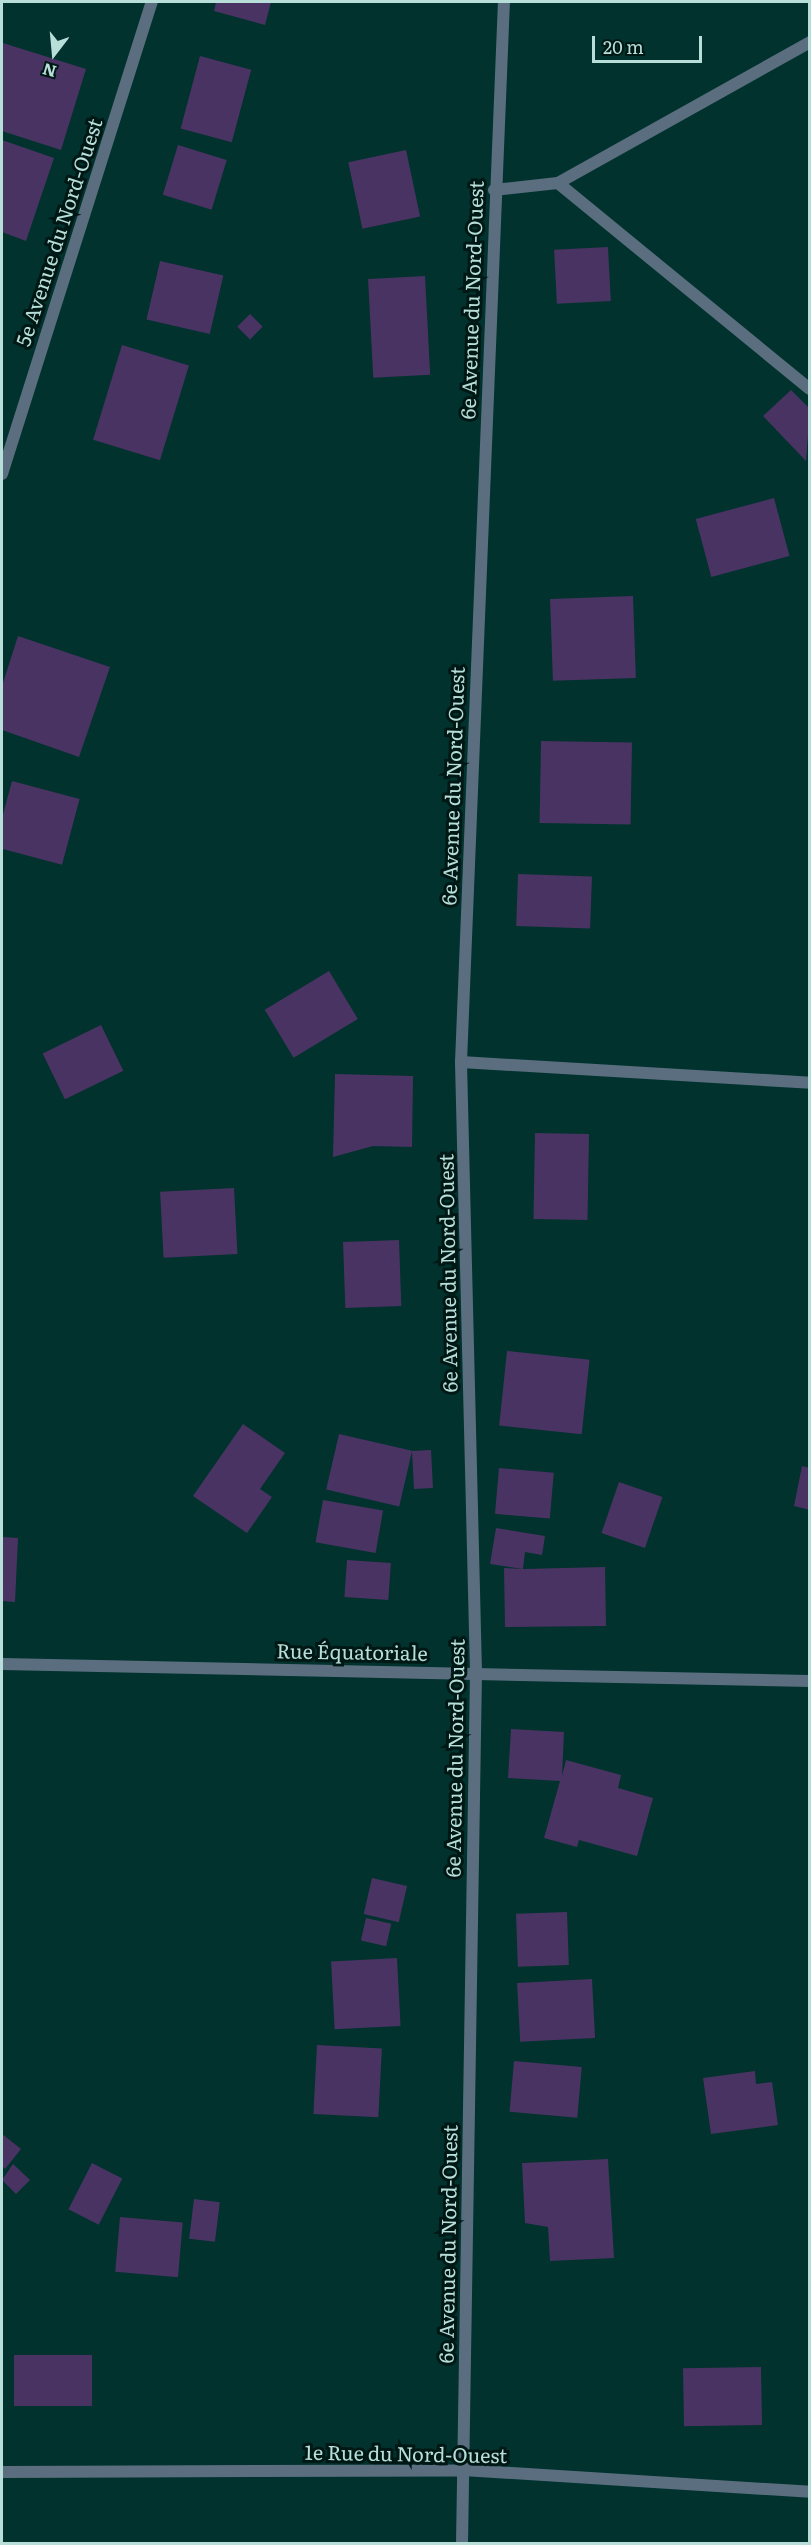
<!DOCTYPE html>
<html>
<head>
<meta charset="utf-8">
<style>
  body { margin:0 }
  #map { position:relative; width:811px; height:2545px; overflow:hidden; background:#01322d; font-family:Literata,serif }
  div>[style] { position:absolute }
  .building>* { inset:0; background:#493362; transform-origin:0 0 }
  .minor>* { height:12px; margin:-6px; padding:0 6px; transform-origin:6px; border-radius:6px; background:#5a6e80 }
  span { translate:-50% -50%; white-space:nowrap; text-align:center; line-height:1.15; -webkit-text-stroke:6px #001815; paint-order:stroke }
  .street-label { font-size:20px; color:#b7ded8 }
  .frame { position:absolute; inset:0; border:3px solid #b7ded8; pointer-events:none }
  .north { position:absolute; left:24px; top:24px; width:60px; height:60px; -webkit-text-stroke:4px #001815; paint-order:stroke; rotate:196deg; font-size:16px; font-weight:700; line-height:24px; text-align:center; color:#b7ded8 }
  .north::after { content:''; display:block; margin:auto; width:21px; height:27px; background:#b7ded8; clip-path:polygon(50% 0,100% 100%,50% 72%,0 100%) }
  .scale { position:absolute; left:592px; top:36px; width:110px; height:27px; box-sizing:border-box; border:3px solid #b7ded8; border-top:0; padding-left:8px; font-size:18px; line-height:21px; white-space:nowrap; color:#b7ded8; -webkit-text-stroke:4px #001815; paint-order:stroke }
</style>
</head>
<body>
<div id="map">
  <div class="building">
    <div style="clip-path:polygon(216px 2px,271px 2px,265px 25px,214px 11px)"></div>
    <div style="clip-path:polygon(3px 43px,86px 69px,61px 150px,2px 131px)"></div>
    <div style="left:200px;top:56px;width:53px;height:75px;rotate:15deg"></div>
    <div style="clip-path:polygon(2px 140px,54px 158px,26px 241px,2px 232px)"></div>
    <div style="left:178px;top:145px;width:51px;height:52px;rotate:17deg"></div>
    <div style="left:406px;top:150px;width:68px;height:59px;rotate:78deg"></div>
    <div style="left:608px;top:247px;width:54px;height:54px;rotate:87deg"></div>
    <div style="left:160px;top:261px;width:65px;height:60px;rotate:13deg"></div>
    <div style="left:425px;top:276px;width:99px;height:57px;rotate:87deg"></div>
    <div style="left:250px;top:314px;width:18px;height:18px;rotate:45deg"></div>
    <div style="left:122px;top:345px;width:70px;height:99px;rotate:17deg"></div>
    <div style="clip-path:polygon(791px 390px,810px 409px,806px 461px,763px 416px)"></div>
    <div style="left:774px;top:498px;width:60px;height:81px;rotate:75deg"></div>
    <div style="left:633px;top:596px;width:82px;height:83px;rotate:88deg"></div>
    <div style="clip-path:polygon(18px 636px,110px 667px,79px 757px,2px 730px,2px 686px)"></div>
    <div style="left:541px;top:741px;width:91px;height:82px;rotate:1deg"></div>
    <div style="left:12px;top:781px;width:70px;height:68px;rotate:15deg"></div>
    <div style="left:518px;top:874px;width:74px;height:52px;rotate:2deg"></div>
    <div style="left:329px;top:971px;width:56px;height:75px;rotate:59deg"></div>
    <div style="left:101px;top:1025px;width:51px;height:65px;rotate:64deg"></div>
    <div style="clip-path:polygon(335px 1074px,413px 1076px,412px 1147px,373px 1146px,333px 1157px)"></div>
    <div style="left:535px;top:1133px;width:54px;height:86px;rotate:1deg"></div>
    <div style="left:234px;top:1188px;width:66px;height:74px;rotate:87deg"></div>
    <div style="left:399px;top:1240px;width:66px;height:56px;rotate:88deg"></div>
    <div style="left:507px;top:1351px;width:83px;height:75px;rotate:6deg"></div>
    <div style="clip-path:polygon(243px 1424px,285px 1453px,260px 1489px,272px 1497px,247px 1533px,193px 1496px)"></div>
    <div style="left:339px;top:1434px;width:75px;height:57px;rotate:13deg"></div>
    <div style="left:431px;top:1450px;width:38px;height:19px;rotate:87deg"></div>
    <div style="clip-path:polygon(802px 1466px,810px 1468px,810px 1510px,794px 1506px)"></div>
    <div style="left:499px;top:1468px;width:55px;height:46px;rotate:5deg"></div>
    <div style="left:619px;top:1482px;width:46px;height:54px;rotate:19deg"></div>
    <div style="left:323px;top:1500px;width:61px;height:43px;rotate:10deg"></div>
    <div style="clip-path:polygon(496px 1528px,545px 1536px,542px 1555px,525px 1552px,523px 1569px,605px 1567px,606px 1626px,505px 1627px,504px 1568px,523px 1569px,490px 1564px)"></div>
    <div style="clip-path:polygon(2px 1537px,18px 1538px,15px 1602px,2px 1601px)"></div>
    <div style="left:347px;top:1560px;width:44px;height:37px;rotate:4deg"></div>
    <div style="clip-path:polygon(511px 1729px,564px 1732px,562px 1776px,566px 1760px,621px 1775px,618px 1788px,653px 1798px,637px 1856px,579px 1840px,577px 1847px,544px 1838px,560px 1781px,508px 1778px)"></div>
    <div style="left:372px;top:1878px;width:36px;height:37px;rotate:13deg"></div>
    <div style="left:567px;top:1912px;width:53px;height:51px;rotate:88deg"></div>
    <div style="left:366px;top:1918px;width:26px;height:23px;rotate:13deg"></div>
    <div style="left:397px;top:1958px;width:68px;height:66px;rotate:87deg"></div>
    <div style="left:592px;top:1979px;width:59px;height:75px;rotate:87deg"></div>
    <div style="left:317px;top:2045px;width:65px;height:69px;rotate:3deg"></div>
    <div style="left:514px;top:2061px;width:68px;height:51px;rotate:5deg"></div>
    <div style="clip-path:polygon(755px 2071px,756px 2084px,772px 2082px,778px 2125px,711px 2134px,703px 2078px)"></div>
    <div style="clip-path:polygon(2px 2134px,21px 2149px,5px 2169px,2px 2166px)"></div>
    <div style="clip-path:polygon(608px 2159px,614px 2258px,550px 2261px,548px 2227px,525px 2223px,522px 2163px)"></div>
    <div style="left:92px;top:2163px;width:34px;height:52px;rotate:27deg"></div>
    <div style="clip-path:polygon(13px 2164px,30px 2180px,16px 2194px,2px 2180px)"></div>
    <div style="left:194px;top:2199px;width:26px;height:40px;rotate:7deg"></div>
    <div style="left:120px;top:2217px;width:63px;height:55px;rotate:5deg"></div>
    <div style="left:14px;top:2355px;width:78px;height:51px"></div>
    <div style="left:761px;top:2367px;width:58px;height:78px;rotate:89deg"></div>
  </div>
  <div class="minor">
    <div style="left:558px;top:183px;width:289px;rotate:-29.2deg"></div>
    <div style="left:494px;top:190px;width:64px;rotate:-6.2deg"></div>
    <div style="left:558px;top:183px;width:325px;rotate:39.3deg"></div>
    <div style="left:2px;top:474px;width:495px;rotate:-72.4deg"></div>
    <div style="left:461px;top:1062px;width:350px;rotate:3.4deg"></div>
    <div style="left:2px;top:1664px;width:808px;rotate:1.21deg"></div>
    <div style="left:2px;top:2472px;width:461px;rotate:-0.2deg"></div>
    <div style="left:463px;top:2470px;width:348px;rotate:3.6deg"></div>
    <div style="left:462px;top:2544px;width:872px;rotate:-89.08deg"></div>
    <div style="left:476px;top:1672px;width:610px;rotate:-91.41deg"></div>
    <div style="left:461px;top:1062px;width:1061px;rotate:-87.68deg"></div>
  </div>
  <div class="street-label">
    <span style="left:58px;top:232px;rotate:-72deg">5e Avenue du Nord-Ouest</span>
    <span style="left:471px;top:300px;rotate:-88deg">6e Avenue du Nord-Ouest</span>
    <span style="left:452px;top:786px;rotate:-88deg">6e Avenue du Nord-Ouest</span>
    <span style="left:447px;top:1273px;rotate:-91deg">6e Avenue du Nord-Ouest</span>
    <span style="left:352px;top:1651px;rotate:1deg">Rue Équatoriale</span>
    <span style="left:454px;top:1758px;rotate:-89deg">6e Avenue du Nord-Ouest</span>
    <span style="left:447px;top:2244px;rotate:-89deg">6e Avenue du Nord-Ouest</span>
    <span style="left:406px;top:2453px;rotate:1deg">1e Rue du Nord-Ouest</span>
  </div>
  <div class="frame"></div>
  <div class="north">N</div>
  <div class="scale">20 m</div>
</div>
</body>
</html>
